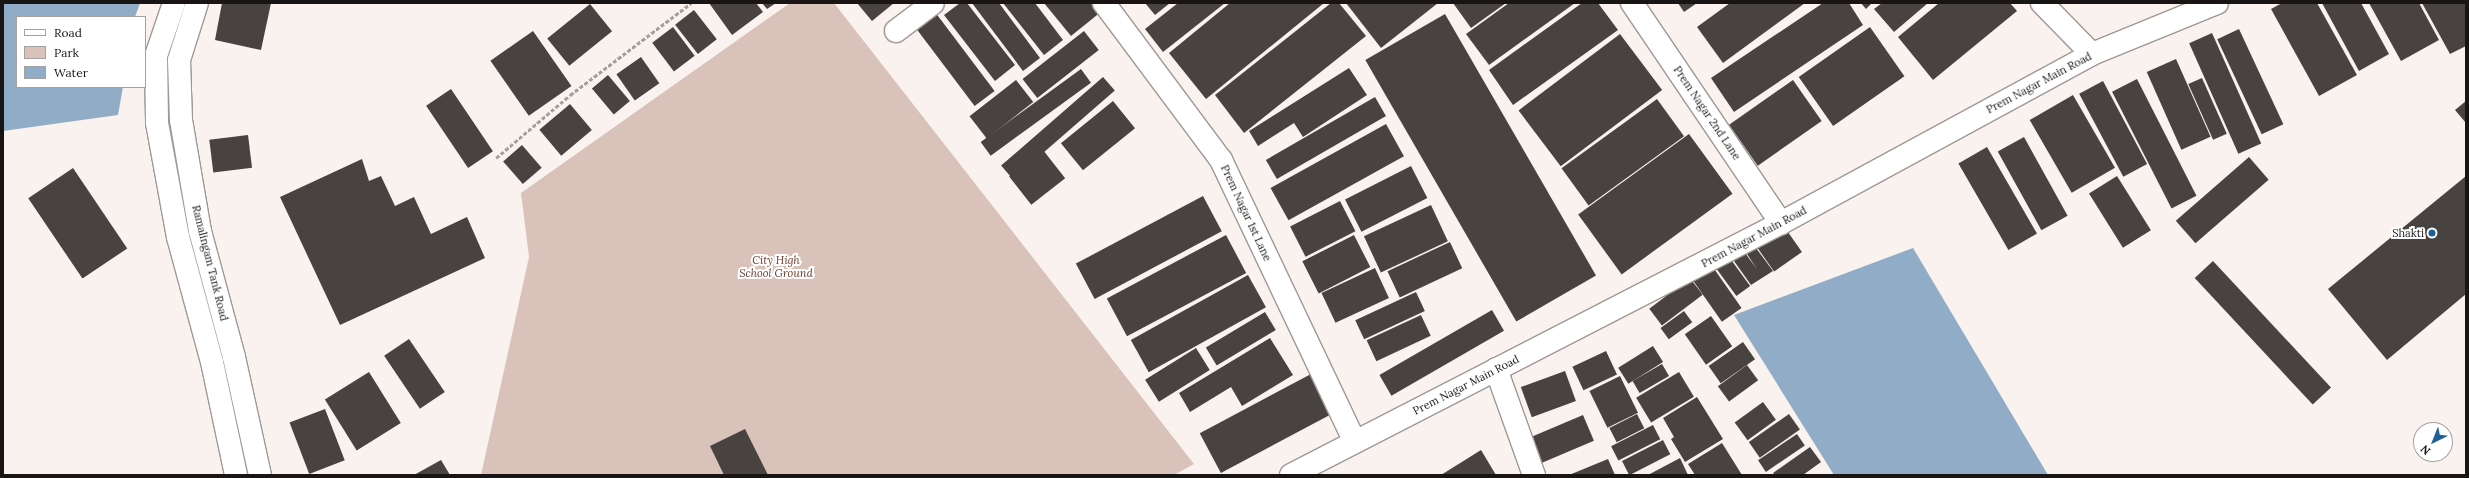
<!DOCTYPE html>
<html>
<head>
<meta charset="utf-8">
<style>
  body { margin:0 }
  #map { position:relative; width:2469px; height:478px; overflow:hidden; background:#faf2ef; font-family:Lora,serif }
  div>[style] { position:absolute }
  .green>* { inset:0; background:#d9c2ba }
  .water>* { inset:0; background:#91acc6 }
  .building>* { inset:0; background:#484240; transform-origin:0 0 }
  .path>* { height:2.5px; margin-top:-1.25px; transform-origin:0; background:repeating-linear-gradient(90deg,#a69f9d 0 4px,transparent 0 6px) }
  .roads { filter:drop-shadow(1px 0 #9f9895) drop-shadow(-1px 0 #9f9895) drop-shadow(0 1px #9f9895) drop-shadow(0 -1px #9f9895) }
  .minor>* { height:22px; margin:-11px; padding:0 11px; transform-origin:11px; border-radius:11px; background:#fff }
  .tertiary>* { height:22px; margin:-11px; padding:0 11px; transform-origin:11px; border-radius:11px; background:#fff }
  .dots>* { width:11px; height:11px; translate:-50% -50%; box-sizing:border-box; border:2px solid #fff; border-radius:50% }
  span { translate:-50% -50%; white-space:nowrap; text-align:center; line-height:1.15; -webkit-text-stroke:4px #fff; paint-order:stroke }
  .street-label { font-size:11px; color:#181514 }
  .poi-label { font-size:11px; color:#181514 }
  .right { translate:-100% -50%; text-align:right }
  .park-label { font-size:11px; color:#6c3928; font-style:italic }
  .frame { position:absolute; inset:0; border:4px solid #181514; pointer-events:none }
  .legend { position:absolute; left:16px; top:16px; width:130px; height:72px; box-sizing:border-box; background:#fff; border:1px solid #a3a1a1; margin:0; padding:5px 7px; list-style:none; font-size:12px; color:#181514 }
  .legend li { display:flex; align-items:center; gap:8px; height:20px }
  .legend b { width:20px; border:1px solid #a3a1a1 }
  .north { position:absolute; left:2413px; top:422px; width:40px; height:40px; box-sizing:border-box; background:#fff; border:1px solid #a3a1a1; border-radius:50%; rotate:223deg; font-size:11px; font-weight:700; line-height:16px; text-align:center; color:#181514 }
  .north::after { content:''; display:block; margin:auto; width:14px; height:18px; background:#1e6095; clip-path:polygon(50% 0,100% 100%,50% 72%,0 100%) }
</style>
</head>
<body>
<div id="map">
  <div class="green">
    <div style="clip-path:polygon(790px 3px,834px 3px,1194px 464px,1174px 475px,481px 475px,529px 257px,521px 193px)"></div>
  </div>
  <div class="water">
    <div style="clip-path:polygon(3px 3px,140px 3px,135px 17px,17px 17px,17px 87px,123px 87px,118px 115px,3px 131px)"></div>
    <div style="clip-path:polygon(1913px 248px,2048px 475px,1834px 475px,1734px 315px)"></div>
  </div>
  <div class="building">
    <div style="clip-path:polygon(222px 3px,271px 3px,261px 50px,215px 40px)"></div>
    <div style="clip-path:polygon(709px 3px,756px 3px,763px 12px,732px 35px)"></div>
    <div style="clip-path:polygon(762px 3px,776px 3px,767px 9px)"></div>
    <div style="clip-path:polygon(857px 3px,894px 3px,872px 21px)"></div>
    <div style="clip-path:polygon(960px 3px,967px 3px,1015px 65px,995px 81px,944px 15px)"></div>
    <div style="clip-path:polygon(972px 3px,999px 3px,1040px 58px,1023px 71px)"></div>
    <div style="clip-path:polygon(1003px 3px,1035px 3px,1063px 40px,1044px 55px)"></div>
    <div style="clip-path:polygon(1044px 3px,1096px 3px,1102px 11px,1071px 36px)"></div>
    <div style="clip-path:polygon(1145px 3px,1170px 3px,1155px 15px)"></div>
    <div style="clip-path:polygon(1178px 3px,1225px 3px,1163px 52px,1145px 29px)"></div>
    <div style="clip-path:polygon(1230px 3px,1324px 3px,1206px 99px,1169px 53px)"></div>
    <div style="clip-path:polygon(1331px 3px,1339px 3px,1366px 36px,1244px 133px,1215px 95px)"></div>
    <div style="clip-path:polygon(1346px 3px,1438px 3px,1381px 48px)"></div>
    <div style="clip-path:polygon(1453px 3px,1506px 3px,1471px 28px)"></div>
    <div style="clip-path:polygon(1509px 3px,1575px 3px,1489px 65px,1466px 34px)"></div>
    <div style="clip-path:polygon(1582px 3px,1598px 3px,1618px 30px,1513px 105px,1489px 70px)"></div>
    <div style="clip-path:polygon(1678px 3px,1697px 3px,1684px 12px)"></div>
    <div style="clip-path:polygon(1730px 3px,1805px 3px,1723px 63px,1697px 27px)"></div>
    <div style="clip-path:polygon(1823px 3px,1849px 3px,1863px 25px,1734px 112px,1711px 78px)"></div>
    <div style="clip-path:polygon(1861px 3px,1872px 3px,1866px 9px)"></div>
    <div style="clip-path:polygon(1882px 3px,1928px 3px,1894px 32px,1874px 9px)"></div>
    <div style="clip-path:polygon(1939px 3px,2010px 3px,2017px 11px,1933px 80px,1898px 37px)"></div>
    <div style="clip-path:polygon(2282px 3px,2317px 3px,2357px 75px,2319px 96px,2271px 9px)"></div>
    <div style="clip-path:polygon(2322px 3px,2361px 3px,2389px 54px,2359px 71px)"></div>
    <div style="clip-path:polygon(2369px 3px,2419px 3px,2439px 40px,2401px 61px)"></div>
    <div style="clip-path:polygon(2422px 3px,2466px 3px,2466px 46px,2450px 54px)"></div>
    <div style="left:590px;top:4px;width:35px;height:55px;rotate:51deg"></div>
    <div style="left:694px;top:10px;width:37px;height:24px;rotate:52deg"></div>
    <div style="left:935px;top:12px;width:99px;height:25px;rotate:53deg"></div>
    <div style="left:1445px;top:14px;width:302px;height:92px;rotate:60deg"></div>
    <div style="left:673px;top:27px;width:36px;height:26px;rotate:53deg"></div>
    <div style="left:1870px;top:27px;width:60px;height:87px;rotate:55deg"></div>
    <div style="left:2239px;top:29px;width:105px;height:24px;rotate:65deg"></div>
    <div style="left:533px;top:31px;width:67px;height:52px;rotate:55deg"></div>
    <div style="left:1084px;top:31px;width:24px;height:78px;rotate:52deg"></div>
    <div style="left:2212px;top:33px;width:121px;height:25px;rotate:66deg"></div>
    <div style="left:1620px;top:34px;width:70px;height:127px;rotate:53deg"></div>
    <div style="left:641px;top:57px;width:32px;height:30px;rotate:55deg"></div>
    <div style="left:2176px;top:59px;width:85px;height:32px;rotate:66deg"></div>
    <div style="clip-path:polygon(1349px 68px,1367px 95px,1303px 137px,1294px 123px,1258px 146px,1249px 131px)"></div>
    <div style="left:1081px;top:69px;width:17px;height:124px;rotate:54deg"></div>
    <div style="left:608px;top:75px;width:34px;height:21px;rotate:50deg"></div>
    <div style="left:1103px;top:77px;width:18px;height:135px;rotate:49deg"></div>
    <div style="left:2202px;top:78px;width:61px;height:15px;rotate:66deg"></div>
    <div style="left:2137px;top:79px;width:131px;height:28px;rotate:63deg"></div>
    <div style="left:1016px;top:80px;width:28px;height:59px;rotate:52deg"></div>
    <div style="left:1793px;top:80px;width:50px;height:78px;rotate:55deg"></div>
    <div style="left:2103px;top:81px;width:94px;height:27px;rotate:62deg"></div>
    <div style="left:451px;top:89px;width:75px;height:30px;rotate:56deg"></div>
    <div style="left:2073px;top:95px;width:84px;height:50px;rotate:60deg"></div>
    <div style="left:1375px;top:97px;width:22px;height:126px;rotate:60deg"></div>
    <div style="left:1657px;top:99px;width:46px;height:118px;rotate:54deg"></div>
    <div style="left:1113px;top:101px;width:35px;height:67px;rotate:51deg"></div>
    <div style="clip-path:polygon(2466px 101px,2466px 123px,2455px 110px)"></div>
    <div style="left:570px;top:104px;width:34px;height:40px;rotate:50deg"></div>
    <div style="left:1386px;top:124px;width:37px;height:132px;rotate:61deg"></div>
    <div style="left:1689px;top:134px;width:74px;height:137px;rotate:54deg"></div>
    <div style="left:248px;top:135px;width:33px;height:39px;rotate:83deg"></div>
    <div style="left:2024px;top:137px;width:90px;height:30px;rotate:61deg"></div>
    <div style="left:522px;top:145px;width:30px;height:25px;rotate:49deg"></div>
    <div style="left:1987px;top:147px;width:100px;height:33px;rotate:60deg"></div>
    <div style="left:1043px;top:150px;width:36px;height:43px;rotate:52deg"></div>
    <div style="left:2249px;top:157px;width:30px;height:97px;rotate:49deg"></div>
    <div style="clip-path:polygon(362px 159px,369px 181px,381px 176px,395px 206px,414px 197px,431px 234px,467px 217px,485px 258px,340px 325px,280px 197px)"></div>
    <div style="left:1411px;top:166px;width:36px;height:74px;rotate:63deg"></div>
    <div style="left:73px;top:168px;width:97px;height:54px;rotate:56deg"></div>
    <div style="left:2117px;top:176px;width:64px;height:33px;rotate:58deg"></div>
    <div style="clip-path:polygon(2466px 176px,2466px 294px,2387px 360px,2328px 289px)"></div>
    <div style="left:1203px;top:196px;width:40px;height:144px;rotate:62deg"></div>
    <div style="left:1340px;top:201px;width:34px;height:56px;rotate:63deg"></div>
    <div style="left:1431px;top:205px;width:40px;height:74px;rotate:65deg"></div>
    <div style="left:1783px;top:225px;width:33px;height:34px;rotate:55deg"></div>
    <div style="left:1226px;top:235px;width:43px;height:135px;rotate:62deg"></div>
    <div style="left:1354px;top:235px;width:36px;height:58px;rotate:63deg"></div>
    <div style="left:1450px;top:242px;width:29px;height:69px;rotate:65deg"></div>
    <div style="clip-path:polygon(1756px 248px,1773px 271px,1751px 285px,1734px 261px,1745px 253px,1757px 269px,1747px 254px)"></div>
    <div style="left:1729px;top:257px;width:36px;height:17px;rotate:54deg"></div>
    <div style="left:2213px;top:261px;width:173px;height:25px;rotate:47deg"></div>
    <div style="left:1710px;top:263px;width:55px;height:24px;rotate:55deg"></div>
    <div style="left:1375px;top:268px;width:33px;height:59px;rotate:65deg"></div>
    <div style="left:1248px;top:275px;width:37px;height:134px;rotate:61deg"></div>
    <div style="left:1690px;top:278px;width:21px;height:51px;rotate:53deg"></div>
    <div style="left:1416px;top:292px;width:21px;height:67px;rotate:65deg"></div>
    <div style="left:1492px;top:310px;width:24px;height:130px;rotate:60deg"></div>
    <div style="left:1684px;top:311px;width:14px;height:29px;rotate:54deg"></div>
    <div style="left:1265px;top:312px;width:21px;height:69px;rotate:59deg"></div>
    <div style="left:1421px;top:315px;width:23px;height:60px;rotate:65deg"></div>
    <div style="left:1711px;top:316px;width:37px;height:32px;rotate:55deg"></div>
    <div style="clip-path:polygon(1270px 338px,1293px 375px,1242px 406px,1231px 387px,1190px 412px,1179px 393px)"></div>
    <div style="left:409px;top:339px;width:64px;height:30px;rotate:56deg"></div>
    <div style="left:1743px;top:342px;width:21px;height:42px;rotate:55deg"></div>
    <div style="left:1653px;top:346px;width:19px;height:41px;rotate:58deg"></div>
    <div style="left:1196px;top:348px;width:26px;height:60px;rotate:58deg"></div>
    <div style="left:1606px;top:351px;width:26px;height:37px;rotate:65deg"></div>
    <div style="left:1662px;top:364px;width:14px;height:34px;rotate:60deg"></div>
    <div style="left:1747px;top:365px;width:19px;height:36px;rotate:54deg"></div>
    <div style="left:1565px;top:371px;width:32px;height:47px;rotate:70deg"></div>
    <div style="left:369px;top:372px;width:60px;height:52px;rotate:58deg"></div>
    <div style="left:1679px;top:372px;width:29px;height:50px;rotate:59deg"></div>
    <div style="left:1311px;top:374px;width:45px;height:126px;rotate:62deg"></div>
    <div style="left:1620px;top:376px;width:41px;height:34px;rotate:64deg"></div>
    <div style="clip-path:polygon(1697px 397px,1723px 439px,1685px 462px,1671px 439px,1674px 437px,1663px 418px)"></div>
    <div style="left:1763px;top:402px;width:22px;height:35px;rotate:54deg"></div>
    <div style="left:325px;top:409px;width:55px;height:38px;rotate:69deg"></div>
    <div style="left:1637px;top:414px;width:16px;height:31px;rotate:63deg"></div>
    <div style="left:1789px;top:414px;width:19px;height:49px;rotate:55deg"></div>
    <div style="left:1583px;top:415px;width:28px;height:57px;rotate:67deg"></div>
    <div style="left:1653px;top:425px;width:16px;height:47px;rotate:63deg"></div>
    <div style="clip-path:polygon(745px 429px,768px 475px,724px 475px,710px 446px)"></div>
    <div style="left:1797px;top:434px;width:14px;height:47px;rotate:56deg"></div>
    <div style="left:1663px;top:440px;width:16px;height:46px;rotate:63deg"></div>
    <div style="clip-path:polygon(1722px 443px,1742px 475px,1695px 475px,1688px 464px)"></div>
    <div style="clip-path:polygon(1810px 447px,1821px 462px,1803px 475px,1775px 475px,1773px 473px)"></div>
    <div style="clip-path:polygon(1481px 450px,1496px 475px,1441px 475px)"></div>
    <div style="clip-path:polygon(1680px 458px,1688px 475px,1648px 475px)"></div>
    <div style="clip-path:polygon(1608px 459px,1615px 475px,1569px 475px)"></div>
    <div style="clip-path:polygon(441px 460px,450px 475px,414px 475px)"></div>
  </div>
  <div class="path">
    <div style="left:496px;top:158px;width:97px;rotate:-40.4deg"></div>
    <div style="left:570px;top:95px;width:152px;rotate:-37.2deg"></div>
  </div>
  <div class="roads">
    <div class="minor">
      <div style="left:1104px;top:3px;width:196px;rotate:53.3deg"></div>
      <div style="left:1221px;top:160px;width:312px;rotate:64.6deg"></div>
      <div style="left:1632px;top:3px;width:266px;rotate:55.9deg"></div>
      <div style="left:2042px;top:3px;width:71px;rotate:45.6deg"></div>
      <div style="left:896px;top:31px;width:46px;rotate:-37.1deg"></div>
      <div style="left:1496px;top:369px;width:113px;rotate:70.3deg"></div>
    </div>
    <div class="tertiary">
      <div style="left:174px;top:3px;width:56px;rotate:108.8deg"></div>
      <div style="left:156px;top:56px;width:67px;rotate:89.1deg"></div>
      <div style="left:157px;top:123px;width:116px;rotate:79.6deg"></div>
      <div style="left:178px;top:237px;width:130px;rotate:74.8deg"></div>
      <div style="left:212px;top:362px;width:116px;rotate:78deg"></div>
      <div style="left:197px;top:3px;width:60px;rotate:107.5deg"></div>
      <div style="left:179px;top:60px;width:60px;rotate:88.1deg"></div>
      <div style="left:181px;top:120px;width:113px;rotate:80.3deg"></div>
      <div style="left:200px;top:231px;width:131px;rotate:74.9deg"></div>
      <div style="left:234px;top:357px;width:121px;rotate:77.6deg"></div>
      <div style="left:1291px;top:475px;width:551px;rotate:-27.22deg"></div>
      <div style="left:1781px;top:223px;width:354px;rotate:-28.5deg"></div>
      <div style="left:2092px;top:54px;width:135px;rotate:-22.2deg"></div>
    </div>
  </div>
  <div class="dots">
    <div style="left:2432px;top:233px;background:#1e6095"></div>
  </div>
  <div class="street-label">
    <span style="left:2039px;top:83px;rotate:-28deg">Prem Nagar Main Road</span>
    <span style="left:1707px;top:113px;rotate:56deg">Prem Nagar 2nd Lane</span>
    <span style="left:1246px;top:213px;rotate:65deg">Prem Nagar 1st Lane</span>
    <span style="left:1754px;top:237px;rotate:-28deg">Prem Nagar Main Road</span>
    <span style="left:210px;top:263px;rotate:76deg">Ramalingam Tank Road</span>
    <span style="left:1466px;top:385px;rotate:-27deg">Prem Nagar Main Road</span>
  </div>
  <div class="poi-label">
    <span class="right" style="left:2424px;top:233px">Shakti</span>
  </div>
  <div class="park-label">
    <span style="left:776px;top:267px">City High<br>School Ground</span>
  </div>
  <div class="frame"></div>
  <ul class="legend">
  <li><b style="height:5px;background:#fff"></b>Road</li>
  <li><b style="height:11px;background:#d9c2ba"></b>Park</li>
  <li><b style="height:11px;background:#91acc6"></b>Water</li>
  </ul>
  <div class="north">N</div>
</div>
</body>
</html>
